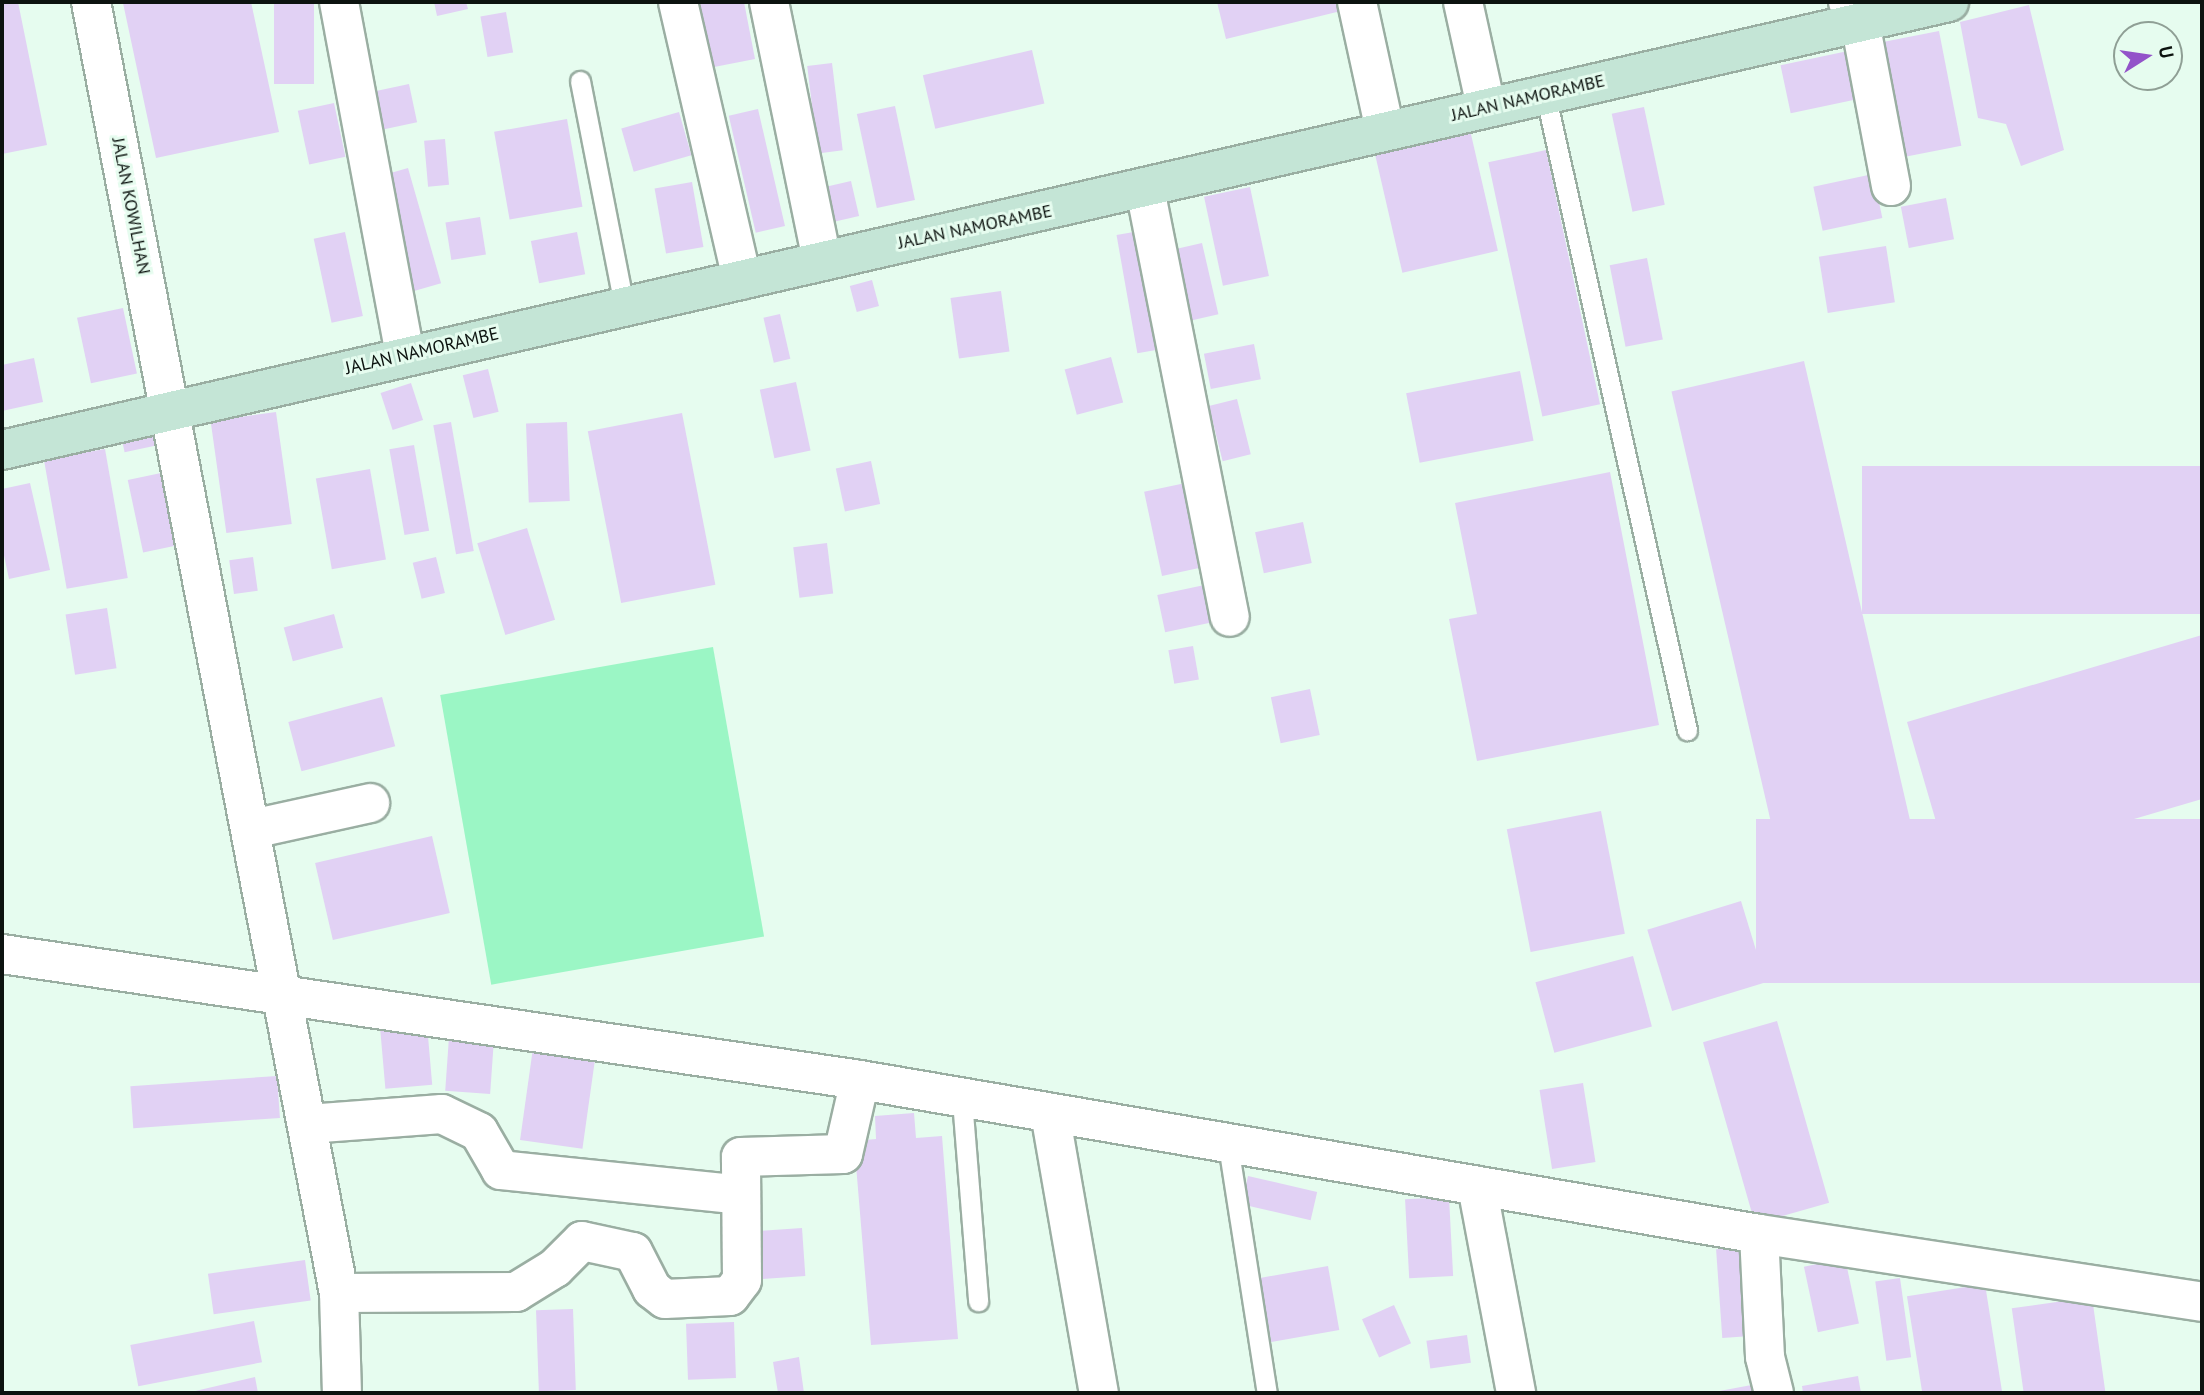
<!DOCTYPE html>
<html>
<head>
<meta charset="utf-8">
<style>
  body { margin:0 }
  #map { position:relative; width:2204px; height:1395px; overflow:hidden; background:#e6fcef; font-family:"PT Sans",sans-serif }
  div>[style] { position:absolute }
  .green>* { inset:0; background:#9bf6c5; transform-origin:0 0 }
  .building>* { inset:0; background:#e1d1f4; transform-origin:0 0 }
  .roads { filter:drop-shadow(2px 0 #9aaea2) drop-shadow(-2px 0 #9aaea2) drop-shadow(0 2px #9aaea2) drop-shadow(0 -2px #9aaea2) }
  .service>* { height:19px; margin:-9.5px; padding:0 9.5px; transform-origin:9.5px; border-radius:9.5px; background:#fff }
  .minor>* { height:38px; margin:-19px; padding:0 19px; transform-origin:19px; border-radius:19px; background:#fff }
  .secondary>* { height:38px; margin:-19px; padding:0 19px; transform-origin:19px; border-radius:19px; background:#c4e5d6 }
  span { translate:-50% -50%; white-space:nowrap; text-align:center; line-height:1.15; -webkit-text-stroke:6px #e6fcef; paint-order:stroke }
  .street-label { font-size:18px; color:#0c130f }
  .frame { position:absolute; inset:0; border:4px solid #0c130f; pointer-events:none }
  .north { position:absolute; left:2113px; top:21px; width:70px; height:70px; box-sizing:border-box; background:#e6fcef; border:2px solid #8f9f95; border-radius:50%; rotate:78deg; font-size:19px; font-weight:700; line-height:28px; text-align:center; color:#0c130f }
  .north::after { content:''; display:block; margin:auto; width:24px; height:32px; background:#9353c9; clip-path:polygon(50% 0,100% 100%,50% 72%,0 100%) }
</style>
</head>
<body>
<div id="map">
  <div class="green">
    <div style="left:713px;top:647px;width:294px;height:277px;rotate:80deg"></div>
  </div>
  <div class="building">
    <div style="clip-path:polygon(2px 2px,18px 2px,47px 145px,2px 154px)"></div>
    <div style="clip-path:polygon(251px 2px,279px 132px,156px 158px,123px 3px)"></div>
    <div style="left:274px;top:2px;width:40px;height:82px"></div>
    <div style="clip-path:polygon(434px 2px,466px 2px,468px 9px,437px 16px)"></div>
    <div style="clip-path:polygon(697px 2px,744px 2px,755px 59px,709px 68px)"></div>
    <div style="clip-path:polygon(1217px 2px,1339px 2px,1341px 11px,1226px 39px)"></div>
    <div style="clip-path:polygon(2029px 5px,2064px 150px,2021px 166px,2006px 124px,1978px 118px,1960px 22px)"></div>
    <div style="left:506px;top:12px;width:41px;height:26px;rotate:80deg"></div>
    <div style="left:1939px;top:31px;width:117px;height:61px;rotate:79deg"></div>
    <div style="left:1032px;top:50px;width:55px;height:112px;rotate:77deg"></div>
    <div style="left:1848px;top:51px;width:49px;height:69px;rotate:78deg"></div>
    <div style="left:832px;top:63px;width:88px;height:25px;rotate:83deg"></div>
    <div style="left:409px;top:84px;width:39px;height:36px;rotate:78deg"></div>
    <div style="left:334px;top:103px;width:55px;height:37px;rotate:78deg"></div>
    <div style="left:895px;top:106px;width:96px;height:39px;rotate:78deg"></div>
    <div style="left:1644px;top:107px;width:100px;height:33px;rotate:78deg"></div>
    <div style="left:758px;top:109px;width:120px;height:30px;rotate:77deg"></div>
    <div style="left:679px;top:112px;width:45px;height:60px;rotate:74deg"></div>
    <div style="left:567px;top:119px;width:89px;height:74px;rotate:80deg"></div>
    <div style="left:1470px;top:130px;width:124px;height:98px;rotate:77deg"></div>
    <div style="left:445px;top:139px;width:46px;height:21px;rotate:85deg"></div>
    <div style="left:1546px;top:150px;width:260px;height:59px;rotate:78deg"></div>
    <div style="left:408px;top:168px;width:120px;height:29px;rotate:74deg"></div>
    <div style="left:1873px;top:174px;width:45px;height:61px;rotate:78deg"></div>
    <div style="left:851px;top:181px;width:36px;height:30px;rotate:77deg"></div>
    <div style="left:692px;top:182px;width:66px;height:38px;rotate:80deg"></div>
    <div style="left:1250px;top:187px;width:91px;height:47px;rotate:78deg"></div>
    <div style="left:1946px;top:198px;width:42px;height:46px;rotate:79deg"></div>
    <div style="left:480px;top:217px;width:38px;height:35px;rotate:81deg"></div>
    <div style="left:1151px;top:229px;width:120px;height:35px;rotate:80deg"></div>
    <div style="left:345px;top:232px;width:86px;height:32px;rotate:78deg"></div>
    <div style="left:577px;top:232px;width:43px;height:47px;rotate:79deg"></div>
    <div style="left:1202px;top:243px;width:73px;height:38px;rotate:77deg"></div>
    <div style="left:1886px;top:246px;width:57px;height:68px;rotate:81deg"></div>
    <div style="left:1647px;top:258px;width:83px;height:38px;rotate:79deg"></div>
    <div style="left:872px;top:280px;width:27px;height:23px;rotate:75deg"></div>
    <div style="left:1001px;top:291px;width:61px;height:51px;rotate:82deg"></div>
    <div style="left:123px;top:308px;width:67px;height:47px;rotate:78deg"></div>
    <div style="left:780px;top:314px;width:46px;height:17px;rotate:77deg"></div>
    <div style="left:1254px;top:344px;width:36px;height:51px;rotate:79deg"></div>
    <div style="left:1111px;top:357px;width:47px;height:48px;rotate:75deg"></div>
    <div style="clip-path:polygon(34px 358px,43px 402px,2px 411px,2px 365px)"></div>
    <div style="left:1804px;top:361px;width:523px;height:136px;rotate:77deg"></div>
    <div style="left:488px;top:369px;width:44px;height:26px;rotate:76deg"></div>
    <div style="left:1520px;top:371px;width:71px;height:116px;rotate:79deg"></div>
    <div style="left:796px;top:382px;width:70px;height:37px;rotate:78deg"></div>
    <div style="left:411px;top:383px;width:39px;height:32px;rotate:72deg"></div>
    <div style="left:1237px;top:399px;width:57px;height:29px;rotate:76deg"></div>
    <div style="left:276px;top:412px;width:113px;height:66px;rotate:82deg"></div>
    <div style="left:682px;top:413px;width:175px;height:96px;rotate:79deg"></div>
    <div style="left:451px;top:422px;width:131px;height:18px;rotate:80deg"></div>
    <div style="left:567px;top:422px;width:79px;height:41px;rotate:88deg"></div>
    <div style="left:152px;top:432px;width:14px;height:31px;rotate:78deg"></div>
    <div style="left:414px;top:445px;width:87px;height:25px;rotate:80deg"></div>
    <div style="left:105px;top:449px;width:131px;height:62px;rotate:80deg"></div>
    <div style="left:871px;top:461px;width:44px;height:36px;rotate:78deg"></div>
    <div style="left:2202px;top:466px;width:148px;height:340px;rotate:90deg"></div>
    <div style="left:370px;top:469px;width:92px;height:55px;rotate:80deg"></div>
    <div style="clip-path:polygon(1610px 472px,1659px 725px,1477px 761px,1449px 619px,1477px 614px,1455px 503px)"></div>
    <div style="left:161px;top:473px;width:74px;height:34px;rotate:78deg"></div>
    <div style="left:1195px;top:481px;width:86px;height:52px;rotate:78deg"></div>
    <div style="clip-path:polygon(30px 483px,50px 570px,9px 579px,2px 546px,2px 489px)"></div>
    <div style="left:1303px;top:522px;width:42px;height:49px;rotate:78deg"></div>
    <div style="left:527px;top:528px;width:96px;height:52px;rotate:73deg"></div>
    <div style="left:827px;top:543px;width:51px;height:34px;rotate:83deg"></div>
    <div style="left:253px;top:557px;width:34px;height:24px;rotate:82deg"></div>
    <div style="left:436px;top:557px;width:37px;height:24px;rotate:76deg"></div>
    <div style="left:1214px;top:583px;width:38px;height:58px;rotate:78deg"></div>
    <div style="left:107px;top:608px;width:61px;height:42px;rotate:81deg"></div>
    <div style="left:334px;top:614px;width:35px;height:52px;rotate:75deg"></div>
    <div style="clip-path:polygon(2202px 635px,2202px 799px,1951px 873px,1907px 722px)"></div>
    <div style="left:1193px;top:646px;width:34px;height:25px;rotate:80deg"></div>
    <div style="left:1310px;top:689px;width:47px;height:40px;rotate:78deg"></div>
    <div style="left:382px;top:697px;width:51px;height:97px;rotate:75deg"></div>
    <div style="left:1601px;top:811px;width:125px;height:96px;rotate:79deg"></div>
    <div style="left:2202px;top:819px;width:164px;height:446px;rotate:90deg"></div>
    <div style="left:432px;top:836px;width:79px;height:120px;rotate:77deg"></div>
    <div style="left:1741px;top:901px;width:85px;height:98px;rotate:73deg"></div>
    <div style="left:1633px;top:956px;width:73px;height:101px;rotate:75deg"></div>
    <div style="left:1777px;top:1021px;width:189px;height:77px;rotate:74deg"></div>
    <div style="left:427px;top:1025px;width:60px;height:47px;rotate:85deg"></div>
    <div style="left:449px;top:1037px;width:45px;height:54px;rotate:4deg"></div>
    <div style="left:533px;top:1048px;width:63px;height:93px;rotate:8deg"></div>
    <div style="left:277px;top:1076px;width:42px;height:147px;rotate:86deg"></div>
    <div style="left:1583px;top:1083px;width:80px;height:44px;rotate:81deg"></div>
    <div style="clip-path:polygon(914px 1113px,916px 1138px,942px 1136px,958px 1339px,871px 1345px,854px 1141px,876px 1139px,875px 1116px)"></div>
    <div style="left:1248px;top:1176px;width:71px;height:29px;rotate:13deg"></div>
    <div style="left:1449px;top:1197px;width:79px;height:44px;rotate:87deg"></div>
    <div style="left:802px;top:1228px;width:48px;height:43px;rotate:86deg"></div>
    <div style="left:1748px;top:1247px;width:89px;height:32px;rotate:86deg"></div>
    <div style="left:1845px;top:1258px;width:67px;height:42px;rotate:78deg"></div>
    <div style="left:305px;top:1260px;width:41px;height:98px;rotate:82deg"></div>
    <div style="left:1328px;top:1266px;width:65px;height:69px;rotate:80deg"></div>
    <div style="left:1900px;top:1278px;width:80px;height:25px;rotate:82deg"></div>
    <div style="left:1985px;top:1284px;width:110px;height:79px;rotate:81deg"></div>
    <div style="left:2092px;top:1297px;width:97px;height:81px;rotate:82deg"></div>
    <div style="left:1394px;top:1305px;width:42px;height:35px;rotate:66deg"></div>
    <div style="left:573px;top:1309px;width:81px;height:37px;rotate:88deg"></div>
    <div style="left:254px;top:1321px;width:42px;height:126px;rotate:79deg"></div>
    <div style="left:734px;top:1322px;width:56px;height:48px;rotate:88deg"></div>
    <div style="left:1467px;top:1335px;width:28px;height:41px;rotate:82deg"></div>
    <div style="clip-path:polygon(799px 1357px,804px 1393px,778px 1393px,773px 1362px)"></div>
    <div style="clip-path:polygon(1858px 1376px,1861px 1393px,1803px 1393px,1802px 1386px)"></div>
    <div style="clip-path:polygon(255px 1377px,258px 1393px,191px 1393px,191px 1392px)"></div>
    <div style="clip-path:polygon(1757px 1384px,1759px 1393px,1714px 1393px,1714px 1392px)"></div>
  </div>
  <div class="roads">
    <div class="service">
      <div style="left:580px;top:81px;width:229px;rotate:78.9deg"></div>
      <div style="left:1545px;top:93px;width:653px;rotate:77.43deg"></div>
      <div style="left:962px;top:1100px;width:202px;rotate:85.4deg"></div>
      <div style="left:1228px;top:1145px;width:251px;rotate:81.1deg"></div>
    </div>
    <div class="minor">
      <div style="left:91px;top:2px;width:1315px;rotate:79.13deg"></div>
      <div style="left:339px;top:1293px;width:100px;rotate:88.3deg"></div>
      <div style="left:339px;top:2px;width:358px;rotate:79.4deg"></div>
      <div style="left:678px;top:2px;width:285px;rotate:77deg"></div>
      <div style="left:769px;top:2px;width:264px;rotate:78.4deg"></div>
      <div style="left:1357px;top:2px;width:131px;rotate:77.7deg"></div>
      <div style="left:1463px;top:2px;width:107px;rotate:77.6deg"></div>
      <div style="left:1848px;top:2px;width:23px;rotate:59deg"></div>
      <div style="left:1860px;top:22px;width:167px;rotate:79.3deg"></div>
      <div style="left:1145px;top:189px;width:436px;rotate:78.8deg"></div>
      <div style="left:252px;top:829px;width:121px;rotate:-12.4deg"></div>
      <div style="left:2px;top:954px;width:867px;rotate:8.35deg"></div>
      <div style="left:860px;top:1080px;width:912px;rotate:9.72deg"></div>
      <div style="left:1759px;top:1234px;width:448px;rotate:8.7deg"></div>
      <div style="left:1050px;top:1113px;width:284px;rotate:80.1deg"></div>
      <div style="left:308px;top:1124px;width:134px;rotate:-4.3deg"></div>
      <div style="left:442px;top:1114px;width:41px;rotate:25.9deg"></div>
      <div style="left:479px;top:1132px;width:44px;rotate:59.9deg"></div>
      <div style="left:501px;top:1170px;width:241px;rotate:5.9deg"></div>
      <div style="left:1477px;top:1186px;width:211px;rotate:79.3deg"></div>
      <div style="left:1759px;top:1234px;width:123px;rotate:87.2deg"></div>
      <div style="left:1765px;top:1357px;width:37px;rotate:76deg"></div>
      <div style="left:339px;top:1293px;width:177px;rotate:-0.3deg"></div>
      <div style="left:516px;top:1292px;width:46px;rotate:-31.6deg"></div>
      <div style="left:555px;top:1268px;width:38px;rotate:-45deg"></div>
      <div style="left:582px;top:1241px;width:52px;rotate:12.2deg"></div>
      <div style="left:633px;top:1252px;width:42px;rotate:62.8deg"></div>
      <div style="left:652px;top:1289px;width:16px;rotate:38deg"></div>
      <div style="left:665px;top:1299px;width:65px;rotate:-2.6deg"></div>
      <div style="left:730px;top:1296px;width:20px;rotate:-53deg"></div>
      <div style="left:742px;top:1280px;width:123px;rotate:-90.5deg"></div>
      <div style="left:741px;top:1157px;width:102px;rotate:-1.7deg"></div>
      <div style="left:843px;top:1154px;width:76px;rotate:-77.1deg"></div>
    </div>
    <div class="secondary">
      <div style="left:2px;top:450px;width:1998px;rotate:-12.96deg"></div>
    </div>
  </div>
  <div class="street-label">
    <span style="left:1528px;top:98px;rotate:-13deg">JALAN NAMORAMBE</span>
    <span style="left:131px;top:206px;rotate:79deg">JALAN KOWILHAN</span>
    <span style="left:975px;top:227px;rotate:-12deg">JALAN NAMORAMBE</span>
    <span style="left:422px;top:351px;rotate:-13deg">JALAN NAMORAMBE</span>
  </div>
  <div class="frame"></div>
  <div class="north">U</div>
</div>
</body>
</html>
